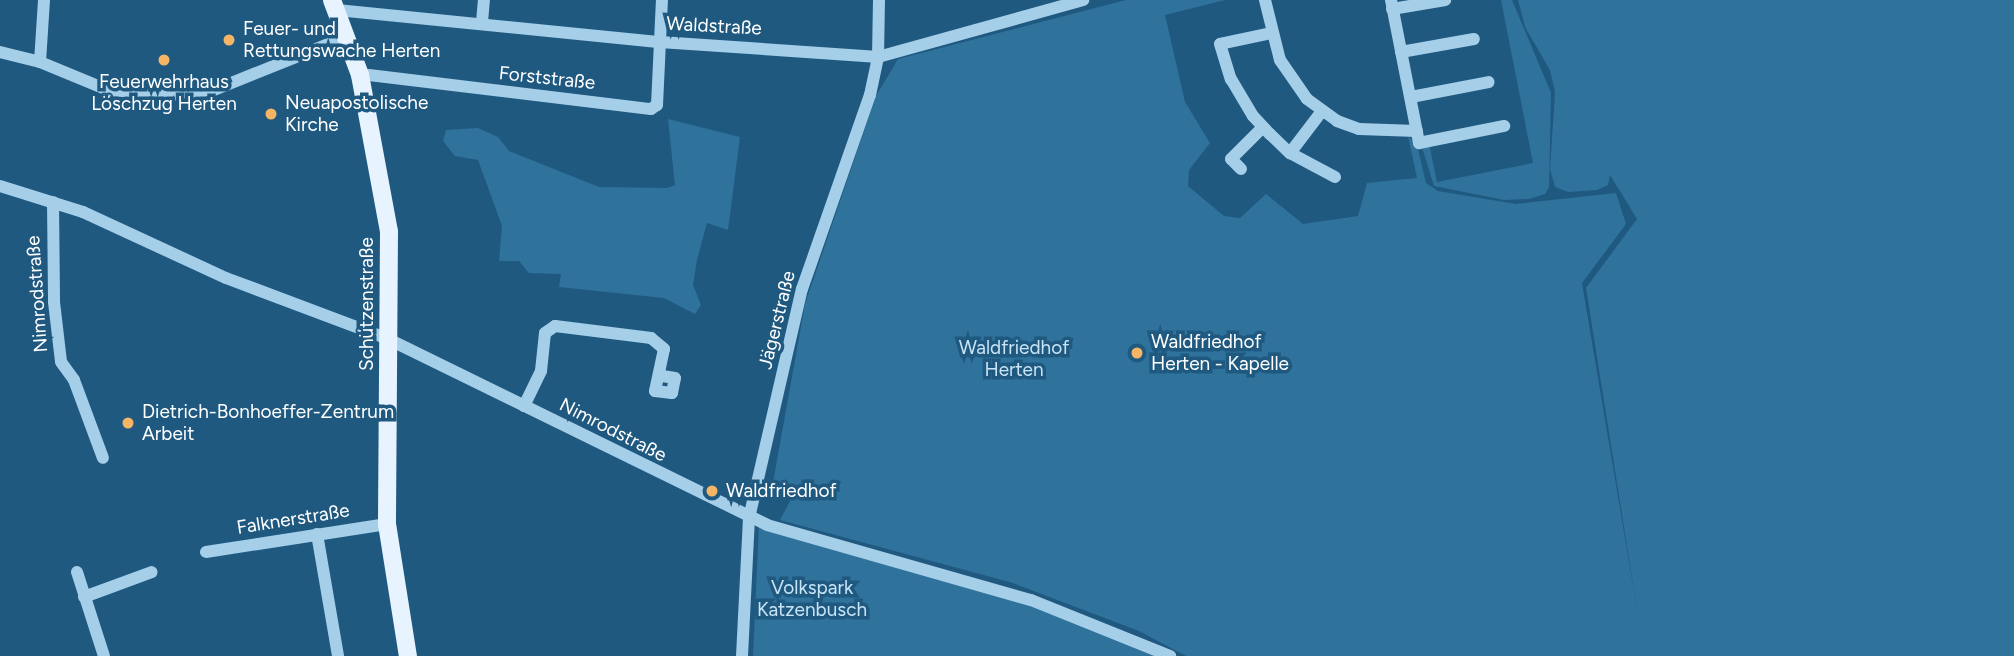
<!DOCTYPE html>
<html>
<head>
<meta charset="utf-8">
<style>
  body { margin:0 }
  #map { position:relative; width:2014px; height:656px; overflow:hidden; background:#1f5980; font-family:Figtree,sans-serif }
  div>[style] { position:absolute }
  .green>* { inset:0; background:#2f729c }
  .minor>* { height:12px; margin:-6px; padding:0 6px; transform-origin:6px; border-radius:6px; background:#a5cee8 }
  .major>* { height:18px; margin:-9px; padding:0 9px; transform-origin:9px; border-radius:9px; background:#e7f3fe }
  .dots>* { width:19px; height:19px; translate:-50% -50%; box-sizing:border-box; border:4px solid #1f5980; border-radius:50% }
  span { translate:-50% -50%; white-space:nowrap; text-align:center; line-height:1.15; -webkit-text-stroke:7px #1f5980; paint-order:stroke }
  .street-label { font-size:19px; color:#fff }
  .poi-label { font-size:19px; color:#fff }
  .left { translate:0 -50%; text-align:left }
  .park-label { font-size:19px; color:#c8e4f6 }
</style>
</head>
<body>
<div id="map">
  <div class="green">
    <div style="clip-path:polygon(1126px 0,1225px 0,1165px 15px,1185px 102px,1210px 143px,1189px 170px,1188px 186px,1224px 216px,1240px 218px,1266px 194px,1303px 224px,1358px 216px,1367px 183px,1417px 178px,1408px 136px,1417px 145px,1426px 183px,1438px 191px,1516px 204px,1616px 193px,1626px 224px,1582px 283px,1637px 609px,1586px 288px,1637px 219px,1610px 175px,1608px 185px,1597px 190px,1568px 192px,1555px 187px,1550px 169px,1555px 92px,1550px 70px,1525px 27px,1518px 0,2014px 0,2014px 656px,1186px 656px,1139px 631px,1013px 583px,780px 520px,791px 499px,772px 488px,805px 304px,876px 96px,898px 59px)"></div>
    <div style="clip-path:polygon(1501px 0,1512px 0,1551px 93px,1549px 187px,1545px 194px,1529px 199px,1504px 200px,1434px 186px,1421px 144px,1429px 143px,1437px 182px,1533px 163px)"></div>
    <div style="clip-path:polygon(668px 119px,740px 137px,728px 230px,707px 223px,697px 260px,693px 285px,701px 305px,695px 314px,664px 298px,559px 287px,561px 274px,529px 273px,519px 261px,499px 261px,502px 226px,478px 160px,455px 156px,443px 141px,446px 130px,478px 128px,498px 137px,509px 151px,599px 187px,667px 188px,675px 185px)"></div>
    <div style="clip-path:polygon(759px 524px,1029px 600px,1158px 656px,753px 656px)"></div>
  </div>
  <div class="minor">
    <div style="left:1265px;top:0;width:62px;rotate:76deg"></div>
    <div style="left:1280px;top:60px;width:47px;rotate:55.3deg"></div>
    <div style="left:1307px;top:99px;width:37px;rotate:36deg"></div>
    <div style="left:1337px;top:121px;width:23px;rotate:20deg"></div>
    <div style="left:1359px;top:129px;width:58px;rotate:2deg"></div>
    <div style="left:1391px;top:0;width:146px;rotate:78.9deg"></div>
    <div style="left:1419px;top:143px;width:87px;rotate:-11.3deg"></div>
    <div style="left:1392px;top:9px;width:54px;rotate:-9.6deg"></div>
    <div style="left:337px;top:10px;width:325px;rotate:5.7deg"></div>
    <div style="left:660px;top:42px;width:219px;rotate:3.9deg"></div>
    <div style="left:878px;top:57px;width:213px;rotate:-15.5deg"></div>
    <div style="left:482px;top:22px;width:22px;rotate:-85deg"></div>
    <div style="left:1271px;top:33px;width:52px;rotate:167.8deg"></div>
    <div style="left:1220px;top:44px;width:37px;rotate:73deg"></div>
    <div style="left:1231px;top:79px;width:43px;rotate:59.3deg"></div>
    <div style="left:1253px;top:116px;width:25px;rotate:47deg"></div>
    <div style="left:1270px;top:134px;width:28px;rotate:44deg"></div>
    <div style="left:1290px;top:153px;width:51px;rotate:28.1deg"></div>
    <div style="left:0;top:52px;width:41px;rotate:14deg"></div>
    <div style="left:40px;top:62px;width:74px;rotate:22.4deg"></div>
    <div style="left:108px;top:90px;width:91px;rotate:3.8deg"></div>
    <div style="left:199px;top:96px;width:158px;rotate:-21.9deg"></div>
    <div style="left:1401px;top:52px;width:74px;rotate:-10.1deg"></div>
    <div style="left:40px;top:62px;width:62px;rotate:-86.3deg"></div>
    <div style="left:369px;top:75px;width:284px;rotate:6.9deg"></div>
    <div style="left:651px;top:109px;width:7px;rotate:-34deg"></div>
    <div style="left:657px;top:105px;width:105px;rotate:-87.3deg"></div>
    <div style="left:1411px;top:97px;width:79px;rotate:-10.9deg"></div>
    <div style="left:1290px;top:153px;width:53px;rotate:-52.7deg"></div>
    <div style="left:1241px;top:169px;width:14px;rotate:-135deg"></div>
    <div style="left:1231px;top:159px;width:45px;rotate:-45deg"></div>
    <div style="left:0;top:186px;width:87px;rotate:17.4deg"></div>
    <div style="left:83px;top:212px;width:157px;rotate:24.8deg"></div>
    <div style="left:226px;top:278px;width:173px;rotate:20.6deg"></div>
    <div style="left:388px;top:339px;width:422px;rotate:26.1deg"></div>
    <div style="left:767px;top:525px;width:274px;rotate:15.9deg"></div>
    <div style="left:1031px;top:600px;width:150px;rotate:21.9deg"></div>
    <div style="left:53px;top:202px;width:100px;rotate:89.4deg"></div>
    <div style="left:54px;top:302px;width:60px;rotate:83.3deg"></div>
    <div style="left:61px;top:362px;width:22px;rotate:54deg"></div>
    <div style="left:74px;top:380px;width:83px;rotate:69.6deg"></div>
    <div style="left:524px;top:406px;width:39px;rotate:-64deg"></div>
    <div style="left:541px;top:371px;width:38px;rotate:-84deg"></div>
    <div style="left:545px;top:333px;width:12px;rotate:-35deg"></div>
    <div style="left:555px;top:326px;width:97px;rotate:7.1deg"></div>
    <div style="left:651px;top:338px;width:17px;rotate:40deg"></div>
    <div style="left:664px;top:349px;width:43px;rotate:102.1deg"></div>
    <div style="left:655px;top:391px;width:17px;rotate:7deg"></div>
    <div style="left:672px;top:393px;width:15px;rotate:-79deg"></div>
    <div style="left:675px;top:378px;width:13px;rotate:-171deg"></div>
    <div style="left:317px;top:534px;width:124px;rotate:80.2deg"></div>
    <div style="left:206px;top:552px;width:183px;rotate:-8.8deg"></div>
    <div style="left:77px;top:572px;width:88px;rotate:72.2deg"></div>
    <div style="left:84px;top:597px;width:72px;rotate:-20.2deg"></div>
    <div style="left:742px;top:656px;width:138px;rotate:-87.1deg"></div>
    <div style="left:749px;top:518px;width:235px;rotate:-77deg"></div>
    <div style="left:802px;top:289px;width:206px;rotate:-70.7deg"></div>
    <div style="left:870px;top:95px;width:39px;rotate:-78deg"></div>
    <div style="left:878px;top:57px;width:57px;rotate:-89deg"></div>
  </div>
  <div class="major">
    <div style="left:332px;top:0;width:80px;rotate:69.5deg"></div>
    <div style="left:360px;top:75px;width:160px;rotate:79.5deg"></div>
    <div style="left:389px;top:232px;width:292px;rotate:90.4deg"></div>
    <div style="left:387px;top:524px;width:134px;rotate:81deg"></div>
  </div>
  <div class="dots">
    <div style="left:229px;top:40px;background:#f6b565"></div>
    <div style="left:164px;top:60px;background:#f6b565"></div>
    <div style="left:271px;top:114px;background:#f6b565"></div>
    <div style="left:1137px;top:353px;background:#f6b565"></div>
    <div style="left:128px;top:423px;background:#f6b565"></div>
    <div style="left:712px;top:491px;background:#f6b565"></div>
  </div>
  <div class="street-label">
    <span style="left:714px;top:26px;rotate:3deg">Waldstraße</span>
    <span style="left:547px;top:78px;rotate:6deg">Forststraße</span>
    <span style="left:37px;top:294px;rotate:-94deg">Nimrodstraße</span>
    <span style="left:367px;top:304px;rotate:-90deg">Schützenstraße</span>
    <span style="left:777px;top:320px;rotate:-76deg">Jägerstraße</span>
    <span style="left:613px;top:430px;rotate:27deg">Nimrodstraße</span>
    <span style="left:293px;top:519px;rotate:-9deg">Falknerstraße</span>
  </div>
  <div class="poi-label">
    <span class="left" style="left:243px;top:40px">Feuer- und<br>Rettungswache Herten</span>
    <span style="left:164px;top:93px">Feuerwehrhaus<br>Löschzug Herten</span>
    <span class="left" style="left:285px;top:114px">Neuapostolische<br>Kirche</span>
    <span class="left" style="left:1151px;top:353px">Waldfriedhof<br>Herten - Kapelle</span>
    <span class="left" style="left:142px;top:423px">Dietrich-Bonhoeffer-Zentrum<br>Arbeit</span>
    <span class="left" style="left:726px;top:491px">Waldfriedhof</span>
  </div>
  <div class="park-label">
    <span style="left:1014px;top:359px">Waldfriedhof<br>Herten</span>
    <span style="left:812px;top:599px">Volkspark<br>Katzenbusch</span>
  </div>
</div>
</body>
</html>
